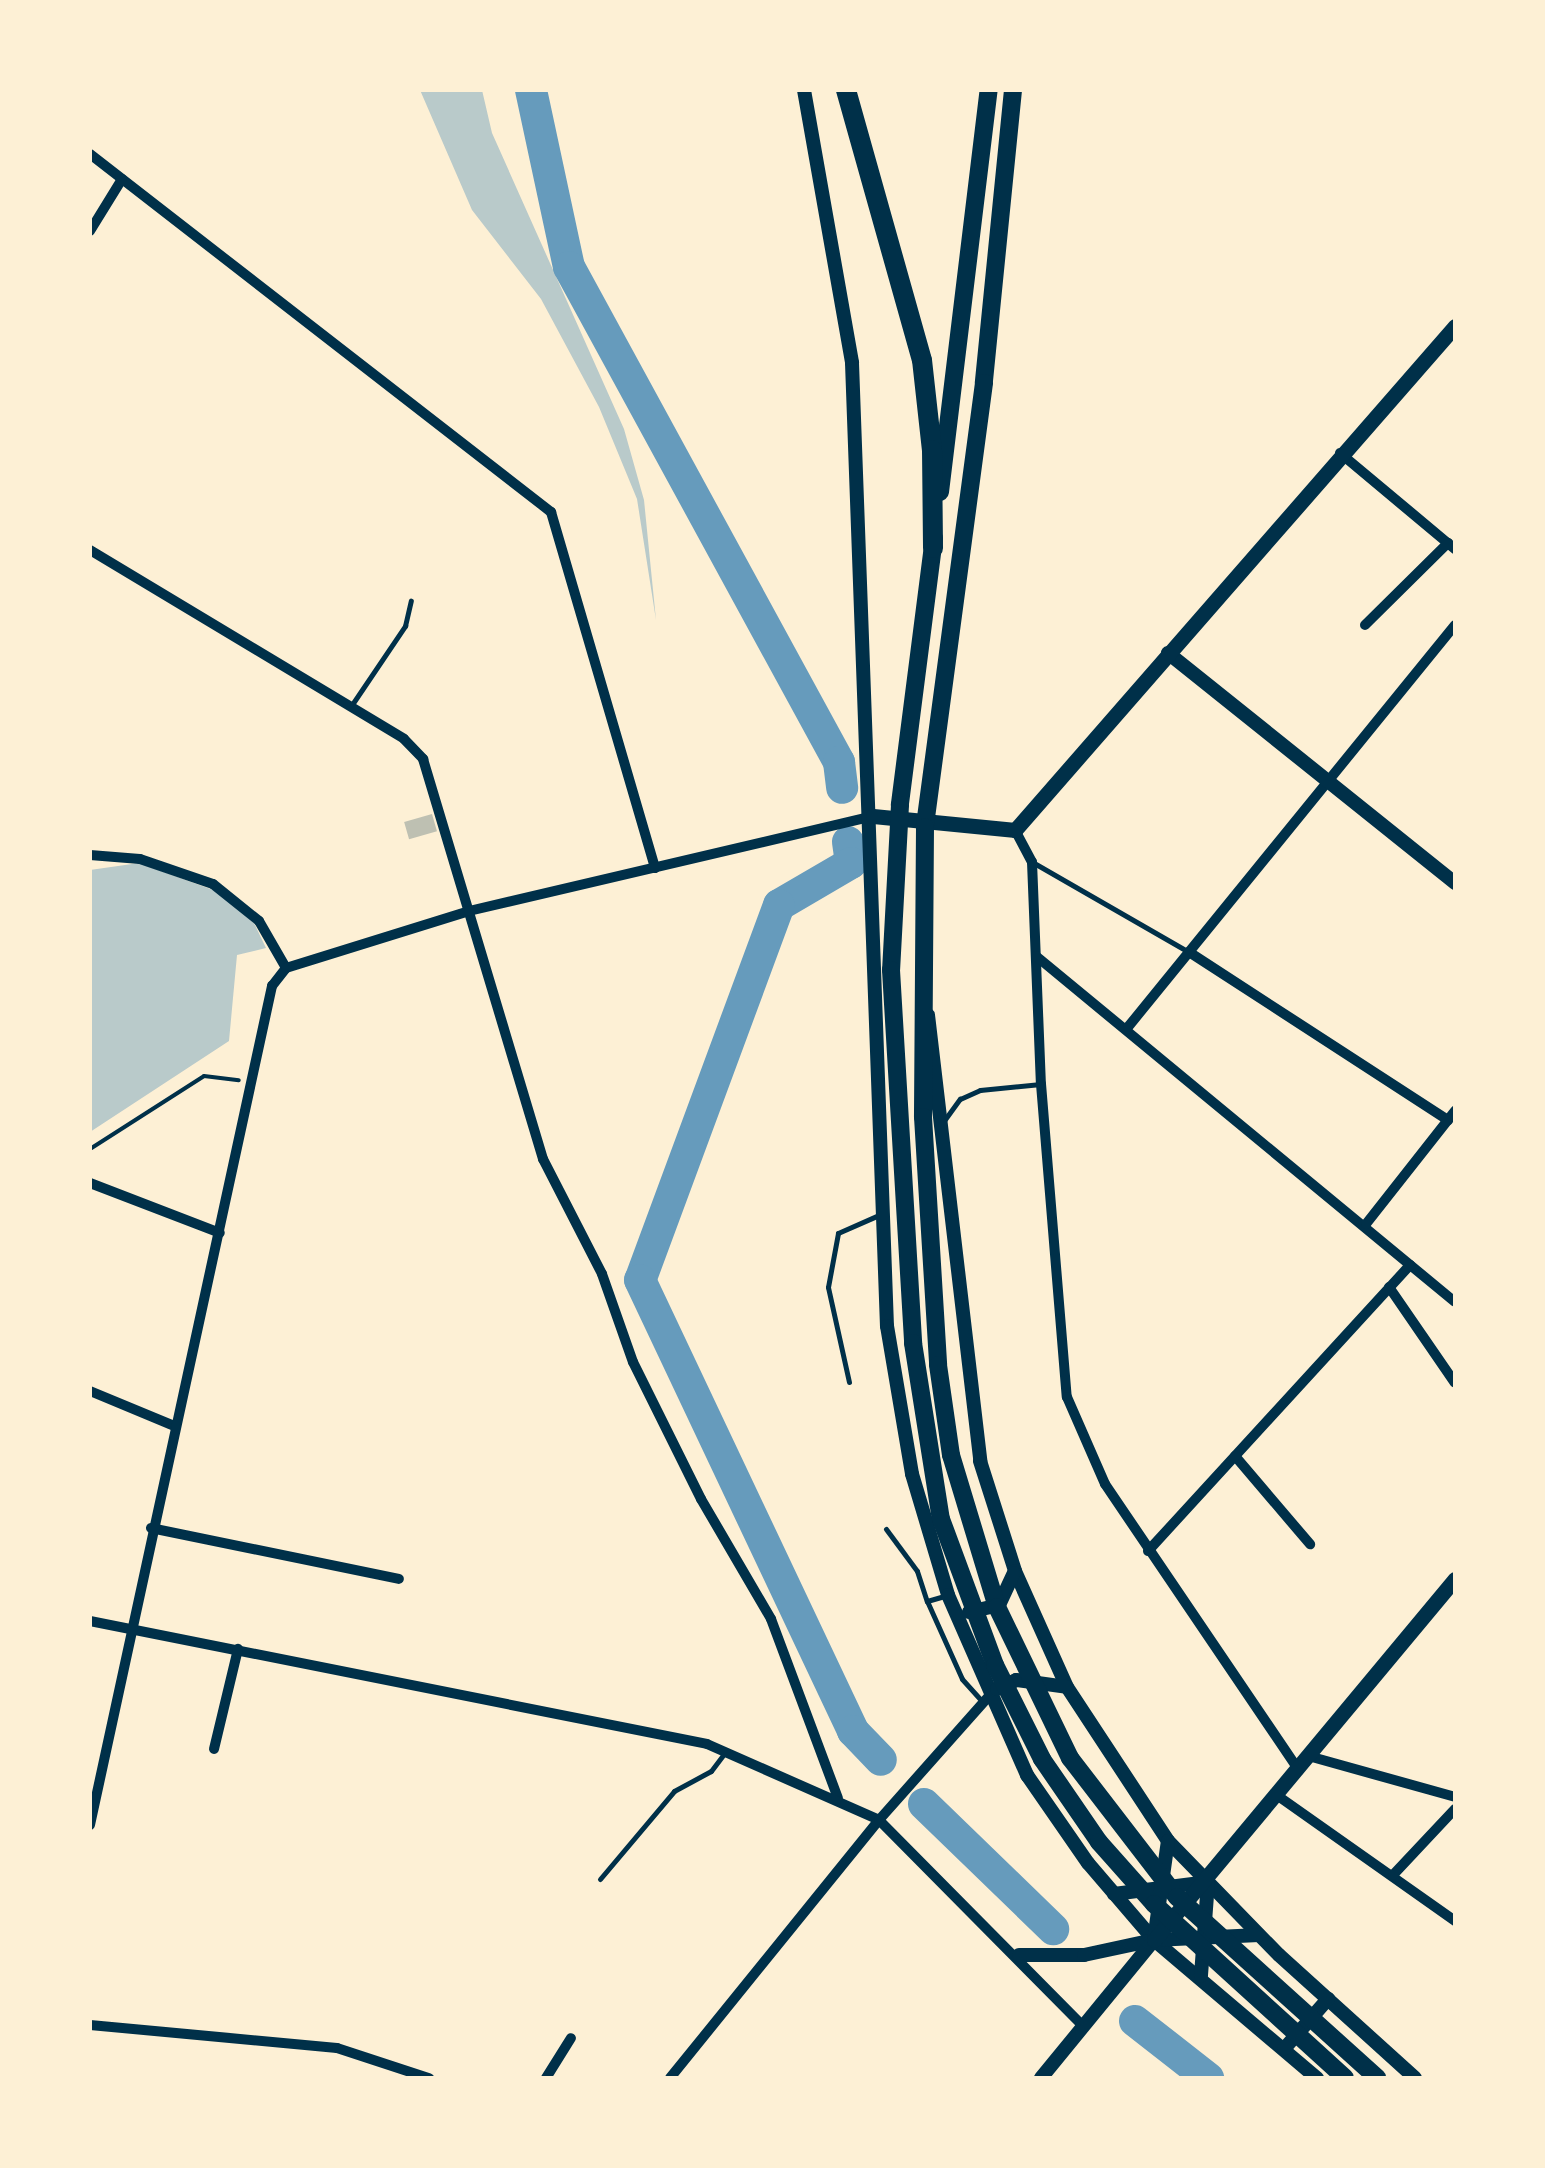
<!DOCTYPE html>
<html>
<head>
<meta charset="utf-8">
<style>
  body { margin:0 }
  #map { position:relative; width:1545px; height:2168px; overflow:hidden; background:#fdf0d5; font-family:"Space Grotesk",sans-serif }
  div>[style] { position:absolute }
  .green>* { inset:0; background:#b9caca }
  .river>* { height:32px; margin:-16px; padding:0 16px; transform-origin:16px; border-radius:16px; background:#669bbc }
  .building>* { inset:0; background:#bec0b2; transform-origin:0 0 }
  .path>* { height:4px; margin:-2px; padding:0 2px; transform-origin:2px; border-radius:2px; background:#003049 }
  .service>* { height:5px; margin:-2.5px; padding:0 2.5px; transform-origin:2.5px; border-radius:2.5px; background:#003049 }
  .minor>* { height:10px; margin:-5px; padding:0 5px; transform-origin:5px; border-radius:5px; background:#003049 }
  .tertiary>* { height:14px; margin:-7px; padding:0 7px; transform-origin:7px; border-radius:7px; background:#003049 }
  .secondary>* { height:15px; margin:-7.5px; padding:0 7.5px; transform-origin:7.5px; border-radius:7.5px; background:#003049 }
  .primary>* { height:18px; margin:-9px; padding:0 9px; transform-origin:9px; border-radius:9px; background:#003049 }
  .motorway>* { height:20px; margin:-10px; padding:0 10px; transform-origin:10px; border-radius:10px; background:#003049 }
  span { translate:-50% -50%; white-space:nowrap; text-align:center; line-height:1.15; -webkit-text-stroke:8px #fdf0d5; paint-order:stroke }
  .frame { position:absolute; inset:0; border:92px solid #fdf0d5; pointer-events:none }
</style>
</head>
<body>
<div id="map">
  <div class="green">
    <div style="clip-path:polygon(420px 90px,482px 90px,492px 133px,624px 429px,644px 500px,656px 620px,637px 499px,599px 407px,541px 299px,472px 210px)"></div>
    <div style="clip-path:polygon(139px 863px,216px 891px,254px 923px,266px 948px,237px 955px,229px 1041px,90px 1132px,90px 870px)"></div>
  </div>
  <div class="river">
    <div style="left:531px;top:90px;width:181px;rotate:77.9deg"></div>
    <div style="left:569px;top:267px;width:564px;rotate:61.39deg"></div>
    <div style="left:839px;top:762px;width:26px;rotate:83deg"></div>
    <div style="left:848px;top:842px;width:21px;rotate:82deg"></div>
    <div style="left:851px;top:863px;width:83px;rotate:149.7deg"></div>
    <div style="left:779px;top:905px;width:400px;rotate:110.3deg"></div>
    <div style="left:640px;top:1280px;width:499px;rotate:64.7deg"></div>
    <div style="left:853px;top:1731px;width:40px;rotate:46deg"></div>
    <div style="left:924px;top:1804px;width:180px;rotate:44.1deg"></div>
    <div style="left:1135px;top:2021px;width:93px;rotate:38deg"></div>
  </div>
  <div class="building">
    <div style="left:432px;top:814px;width:18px;height:29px;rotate:74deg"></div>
  </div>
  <div class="path">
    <div style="left:90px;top:1149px;width:135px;rotate:-32.6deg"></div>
    <div style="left:204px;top:1076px;width:35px;rotate:7deg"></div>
  </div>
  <div class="service">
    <div style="left:351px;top:706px;width:97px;rotate:-56deg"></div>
    <div style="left:405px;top:626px;width:26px;rotate:-77deg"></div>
    <div style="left:1034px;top:863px;width:179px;rotate:29.9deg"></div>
    <div style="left:943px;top:1122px;width:29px;rotate:-54deg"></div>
    <div style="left:960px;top:1099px;width:22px;rotate:-24deg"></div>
    <div style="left:980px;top:1090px;width:61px;rotate:-5.6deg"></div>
    <div style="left:849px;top:1382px;width:97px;rotate:-102.5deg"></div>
    <div style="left:828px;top:1287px;width:55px;rotate:-79.5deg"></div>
    <div style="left:838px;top:1233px;width:45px;rotate:-23.7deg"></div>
    <div style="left:886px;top:1529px;width:52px;rotate:53.6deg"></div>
    <div style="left:917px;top:1571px;width:32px;rotate:72deg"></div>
    <div style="left:927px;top:1601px;width:19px;rotate:-16deg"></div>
    <div style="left:927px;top:1601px;width:85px;rotate:65.8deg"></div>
    <div style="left:962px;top:1679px;width:31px;rotate:48deg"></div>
    <div style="left:600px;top:1879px;width:115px;rotate:-49.9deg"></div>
    <div style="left:674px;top:1791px;width:42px;rotate:-28.4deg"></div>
    <div style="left:711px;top:1771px;width:21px;rotate:-53deg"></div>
  </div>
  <div class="minor">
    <div style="left:90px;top:154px;width:584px;rotate:37.83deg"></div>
    <div style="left:551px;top:512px;width:371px;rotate:73.7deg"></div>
    <div style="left:90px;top:231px;width:61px;rotate:-58.4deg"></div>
    <div style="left:1340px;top:453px;width:150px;rotate:39.9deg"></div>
    <div style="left:90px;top:550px;width:366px;rotate:31deg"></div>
    <div style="left:404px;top:739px;width:28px;rotate:46deg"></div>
    <div style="left:423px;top:759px;width:418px;rotate:73.3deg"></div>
    <div style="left:543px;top:1159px;width:129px;rotate:62.8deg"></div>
    <div style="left:602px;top:1274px;width:93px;rotate:70.6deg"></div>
    <div style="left:633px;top:1362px;width:153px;rotate:63.6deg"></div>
    <div style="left:701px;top:1499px;width:139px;rotate:59.7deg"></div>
    <div style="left:771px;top:1619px;width:191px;rotate:69.5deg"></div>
    <div style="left:1365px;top:625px;width:117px;rotate:-44.7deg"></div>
    <div style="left:1015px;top:830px;width:36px;rotate:62deg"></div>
    <div style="left:1032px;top:862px;width:222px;rotate:87.7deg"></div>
    <div style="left:1041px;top:1084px;width:314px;rotate:85.3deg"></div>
    <div style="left:1067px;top:1397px;width:95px;rotate:66.4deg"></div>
    <div style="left:1105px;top:1484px;width:346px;rotate:55.9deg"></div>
    <div style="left:90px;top:855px;width:50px;rotate:4.6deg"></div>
    <div style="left:140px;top:859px;width:77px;rotate:18.9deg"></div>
    <div style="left:213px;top:884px;width:59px;rotate:38.8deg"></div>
    <div style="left:259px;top:921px;width:54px;rotate:60.1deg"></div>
    <div style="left:1189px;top:952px;width:309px;rotate:33deg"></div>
    <div style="left:1036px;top:956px;width:543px;rotate:39.55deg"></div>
    <div style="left:1128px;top:1027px;width:518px;rotate:-50.87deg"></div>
    <div style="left:90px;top:1183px;width:139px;rotate:21deg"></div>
    <div style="left:1366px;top:1224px;width:144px;rotate:-51.8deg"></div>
    <div style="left:1389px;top:1287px;width:116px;rotate:55.5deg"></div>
    <div style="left:90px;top:1391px;width:89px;rotate:22.5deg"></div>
    <div style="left:1235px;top:1456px;width:116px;rotate:49.6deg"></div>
    <div style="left:151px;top:1528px;width:253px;rotate:11.6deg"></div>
    <div style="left:1148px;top:1551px;width:388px;rotate:-47.5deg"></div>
    <div style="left:90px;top:1621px;width:629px;rotate:11.27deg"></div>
    <div style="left:707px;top:1744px;width:188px;rotate:23.8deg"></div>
    <div style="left:879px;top:1820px;width:291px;rotate:45.3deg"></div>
    <div style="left:214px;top:1749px;width:103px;rotate:-76.5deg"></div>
    <div style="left:1312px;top:1757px;width:148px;rotate:15.6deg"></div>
    <div style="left:1278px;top:1796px;width:217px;rotate:35.2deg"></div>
    <div style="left:90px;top:1825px;width:859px;rotate:-77.76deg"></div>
    <div style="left:272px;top:986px;width:23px;rotate:-52deg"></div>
    <div style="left:286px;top:968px;width:192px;rotate:-17.3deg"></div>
    <div style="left:469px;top:911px;width:415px;rotate:-13.2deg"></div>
    <div style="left:1393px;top:1875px;width:91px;rotate:-46.8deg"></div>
    <div style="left:90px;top:2025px;width:248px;rotate:5.3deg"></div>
    <div style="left:337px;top:2048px;width:97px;rotate:18.1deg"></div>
    <div style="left:546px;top:2078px;width:47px;rotate:-58deg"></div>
    <div style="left:670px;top:2078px;width:332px;rotate:-51deg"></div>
    <div style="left:879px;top:1820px;width:167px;rotate:-48.4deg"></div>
  </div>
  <div class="tertiary">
    <div style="left:804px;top:90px;width:277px;rotate:80deg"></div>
    <div style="left:852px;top:363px;width:964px;rotate:87.92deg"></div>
    <div style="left:887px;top:1326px;width:150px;rotate:80.4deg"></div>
    <div style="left:912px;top:1474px;width:126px;rotate:73.4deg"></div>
    <div style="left:948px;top:1595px;width:197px;rotate:66.3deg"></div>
    <div style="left:1027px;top:1775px;width:107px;rotate:55.3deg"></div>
    <div style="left:1088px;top:1863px;width:101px;rotate:49.4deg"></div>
    <div style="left:1154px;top:1940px;width:214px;rotate:40.3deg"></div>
    <div style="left:1168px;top:653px;width:368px;rotate:38.7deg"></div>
    <div style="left:928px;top:1015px;width:449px;rotate:83.3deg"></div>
    <div style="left:980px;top:1461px;width:115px;rotate:72.3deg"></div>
    <div style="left:1015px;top:1571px;width:127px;rotate:65.9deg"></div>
    <div style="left:1067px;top:1687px;width:184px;rotate:56.7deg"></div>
    <div style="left:1168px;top:1841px;width:159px;rotate:45.8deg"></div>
    <div style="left:1279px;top:1955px;width:183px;rotate:42.1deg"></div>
    <div style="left:969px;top:1612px;width:31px;rotate:-13deg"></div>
    <div style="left:999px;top:1605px;width:35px;rotate:-65deg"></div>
    <div style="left:997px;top:1689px;width:21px;rotate:-25deg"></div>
    <div style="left:1016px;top:1680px;width:51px;rotate:7.8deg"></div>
    <div style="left:1114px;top:1894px;width:95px;rotate:-7.3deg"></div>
    <div style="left:1208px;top:1882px;width:94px;rotate:94.3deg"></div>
    <div style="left:1019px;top:1955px;width:65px"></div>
    <div style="left:1084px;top:1955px;width:72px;rotate:-12.1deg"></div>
    <div style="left:1154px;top:1940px;width:105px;rotate:-2.7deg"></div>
    <div style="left:1284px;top:2049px;width:67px;rotate:-48.7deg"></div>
    <div style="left:1041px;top:2078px;width:178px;rotate:-50.7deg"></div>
    <div style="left:1154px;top:1940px;width:100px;rotate:-82deg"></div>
  </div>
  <div class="secondary">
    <div style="left:873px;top:816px;width:143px;rotate:5.6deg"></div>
    <div style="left:1015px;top:830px;width:669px;rotate:-48.88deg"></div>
    <div style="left:1154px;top:1940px;width:470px;rotate:-50.2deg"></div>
  </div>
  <div class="primary">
    <div style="left:1013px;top:90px;width:294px;rotate:95.7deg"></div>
    <div style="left:984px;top:383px;width:448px;rotate:97.6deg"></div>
    <div style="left:925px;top:827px;width:290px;rotate:90.4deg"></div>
    <div style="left:923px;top:1117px;width:248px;rotate:86.5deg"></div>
    <div style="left:938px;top:1365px;width:91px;rotate:81.8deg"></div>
    <div style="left:951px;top:1455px;width:159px;rotate:73.2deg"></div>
    <div style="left:997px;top:1607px;width:168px;rotate:64.2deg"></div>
    <div style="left:1070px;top:1758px;width:175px;rotate:52.4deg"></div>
    <div style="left:1177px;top:1897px;width:270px;rotate:42.1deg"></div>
    <div style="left:940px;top:492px;width:405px;rotate:-83.1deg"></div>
    <div style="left:934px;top:538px;width:269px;rotate:97.3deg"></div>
    <div style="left:900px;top:805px;width:165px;rotate:93.1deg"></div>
    <div style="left:891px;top:970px;width:374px;rotate:86.6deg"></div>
    <div style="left:913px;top:1343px;width:178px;rotate:81deg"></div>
    <div style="left:941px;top:1519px;width:156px;rotate:69.7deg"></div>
    <div style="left:995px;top:1665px;width:105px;rotate:63.4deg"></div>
    <div style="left:1042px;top:1759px;width:101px;rotate:55.5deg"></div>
    <div style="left:1099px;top:1842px;width:83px;rotate:48.4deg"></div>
    <div style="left:1154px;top:1904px;width:258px;rotate:42.3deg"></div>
  </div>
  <div class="motorway">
    <div style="left:846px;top:90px;width:280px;rotate:74.3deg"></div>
    <div style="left:922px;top:360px;width:91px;rotate:83.7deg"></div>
    <div style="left:932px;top:450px;width:98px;rotate:89.4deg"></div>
  </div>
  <div class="frame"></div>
</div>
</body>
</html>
